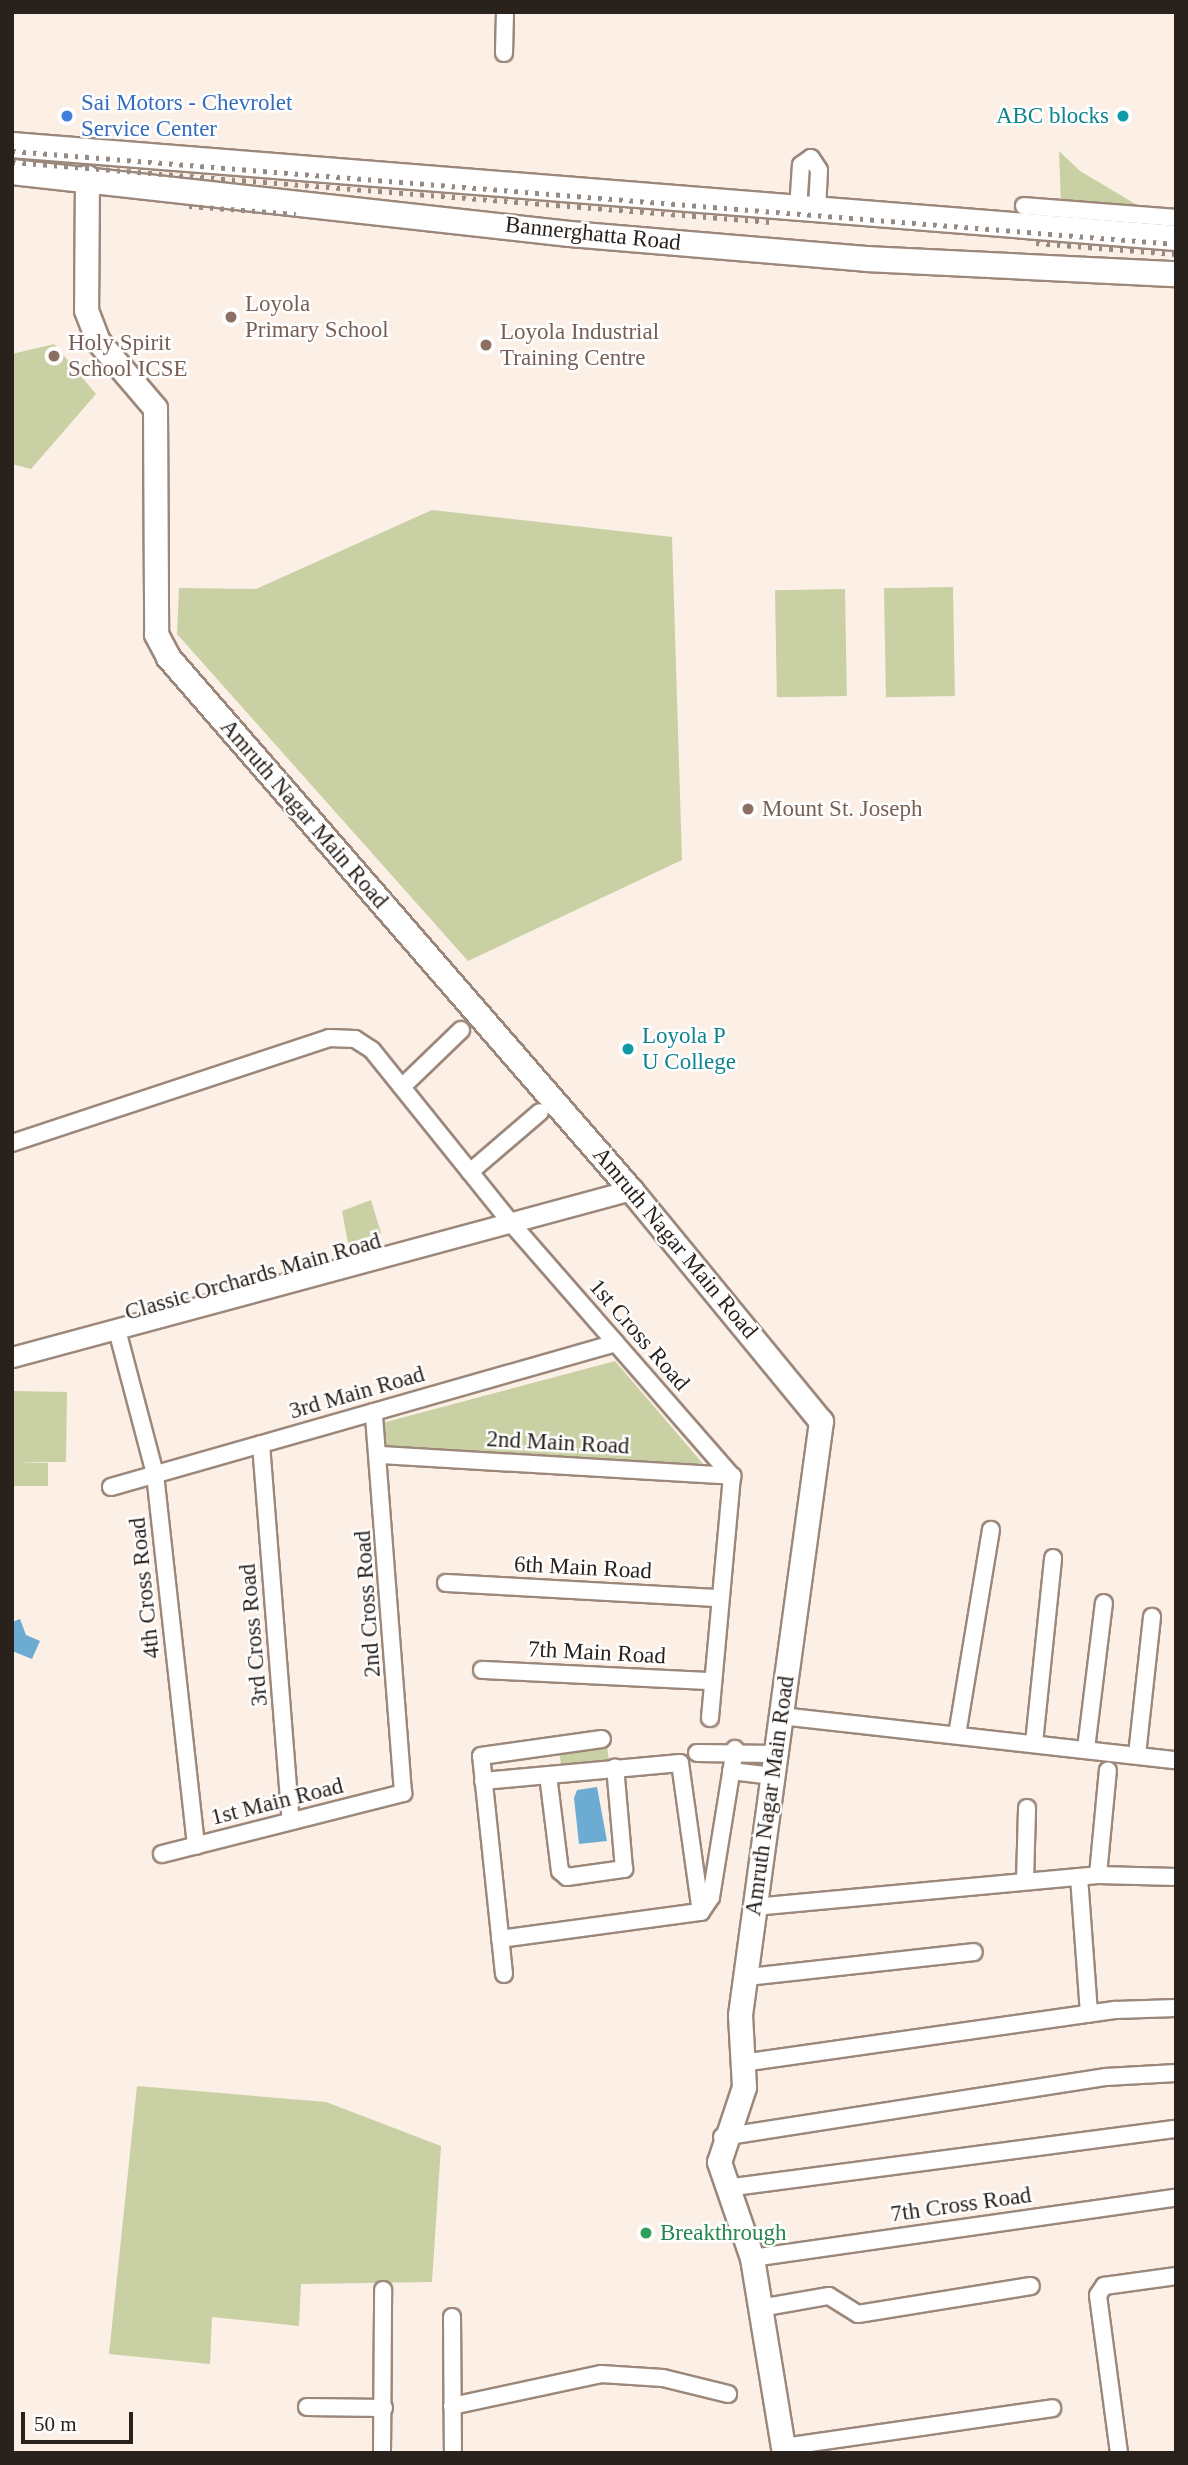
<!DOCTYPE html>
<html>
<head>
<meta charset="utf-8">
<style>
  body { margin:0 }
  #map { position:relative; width:1188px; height:2465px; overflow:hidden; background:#fcefe6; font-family:Georgia,serif }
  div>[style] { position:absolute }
  .green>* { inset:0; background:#c9d0a3; transform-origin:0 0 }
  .water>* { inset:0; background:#6cacd3 }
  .roads { filter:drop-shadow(2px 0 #9c887b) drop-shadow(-2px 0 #9c887b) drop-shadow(0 2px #9c887b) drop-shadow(0 -2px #9c887b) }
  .minor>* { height:16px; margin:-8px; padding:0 8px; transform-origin:8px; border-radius:8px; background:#fff }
  .tertiary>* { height:19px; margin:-9.5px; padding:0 9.5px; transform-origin:9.5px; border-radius:9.5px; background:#fff }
  .secondary>* { height:23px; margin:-11.5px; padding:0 11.5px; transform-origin:11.5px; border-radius:11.5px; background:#fff }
  .primary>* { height:24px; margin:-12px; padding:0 12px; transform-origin:12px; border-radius:12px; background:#fff }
  .rail>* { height:4.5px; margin-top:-2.25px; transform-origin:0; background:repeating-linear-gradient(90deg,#968b84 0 3.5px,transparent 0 10.5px) }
  .dots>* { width:19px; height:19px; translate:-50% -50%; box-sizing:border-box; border:4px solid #fff; border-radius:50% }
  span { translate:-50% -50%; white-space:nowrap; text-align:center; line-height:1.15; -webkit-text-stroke:5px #fff; paint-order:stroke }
  .shop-label { font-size:23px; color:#366cbe }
  .left { translate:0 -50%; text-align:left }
  .culture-label { font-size:23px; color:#0d838f }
  .right { translate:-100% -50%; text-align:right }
  .street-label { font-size:23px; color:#29211c }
  .education-label { font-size:23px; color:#785e54 }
  .leisure-label { font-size:23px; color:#27864d }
  .frame { position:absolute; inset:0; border:14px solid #29211c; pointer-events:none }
  .scale { position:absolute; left:21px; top:2412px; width:112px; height:32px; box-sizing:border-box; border:4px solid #29211c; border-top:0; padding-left:9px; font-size:21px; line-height:24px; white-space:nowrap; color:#29211c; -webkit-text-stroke:5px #fff; paint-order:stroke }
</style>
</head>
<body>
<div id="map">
  <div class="green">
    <div style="clip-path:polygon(1059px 151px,1080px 171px,1137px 205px,1061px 204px)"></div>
    <div style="clip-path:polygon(54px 344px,96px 394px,31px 469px,12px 464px,12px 354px)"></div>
    <div style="clip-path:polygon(432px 510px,672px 537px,682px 860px,468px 961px,177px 634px,179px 588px,256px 589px)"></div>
    <div style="left:953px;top:587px;width:109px;height:69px;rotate:89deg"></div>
    <div style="left:845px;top:589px;width:107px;height:70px;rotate:89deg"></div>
    <div style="clip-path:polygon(371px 1200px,381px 1233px,348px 1243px,342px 1211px)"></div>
    <div style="clip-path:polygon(615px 1361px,705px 1466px,385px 1447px,382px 1423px)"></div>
    <div style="clip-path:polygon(12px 1391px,67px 1392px,66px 1462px,17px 1462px,48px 1463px,48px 1486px,12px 1486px)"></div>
    <div style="left:607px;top:1746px;width:15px;height:48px;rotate:82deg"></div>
    <div style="clip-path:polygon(137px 2086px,326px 2102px,441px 2146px,432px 2282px,301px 2284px,299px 2326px,212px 2317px,210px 2364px,109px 2354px)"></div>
  </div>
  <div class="water">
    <div style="clip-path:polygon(20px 1619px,26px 1635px,40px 1641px,32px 1659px,12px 1651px,12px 1622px)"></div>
    <div style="clip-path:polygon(597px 1787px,607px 1841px,579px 1844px,574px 1798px,577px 1790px)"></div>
  </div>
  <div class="roads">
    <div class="minor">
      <div style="left:504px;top:53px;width:41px;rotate:-88.6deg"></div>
      <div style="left:1024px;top:206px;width:152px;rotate:4.5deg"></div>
      <div style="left:798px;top:209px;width:44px;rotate:-86.1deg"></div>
      <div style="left:801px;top:165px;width:12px;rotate:-35deg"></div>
      <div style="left:811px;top:158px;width:14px;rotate:56deg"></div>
      <div style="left:819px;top:170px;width:41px;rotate:92.8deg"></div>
      <div style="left:402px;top:1087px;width:82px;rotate:-44deg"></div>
      <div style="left:12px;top:1143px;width:334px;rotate:-18.3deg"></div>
      <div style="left:329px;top:1038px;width:26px;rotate:2deg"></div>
      <div style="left:355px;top:1039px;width:20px;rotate:33deg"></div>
      <div style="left:372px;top:1050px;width:223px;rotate:51.2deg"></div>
      <div style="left:512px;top:1224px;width:335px;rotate:48.9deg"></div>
      <div style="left:732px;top:1476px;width:243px;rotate:95.2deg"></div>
      <div style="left:470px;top:1172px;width:92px;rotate:-40.6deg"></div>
      <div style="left:117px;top:1330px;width:149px;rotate:75.2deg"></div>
      <div style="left:155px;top:1474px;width:374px;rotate:83.7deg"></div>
      <div style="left:261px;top:1444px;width:378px;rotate:85.5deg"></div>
      <div style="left:381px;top:1455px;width:352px;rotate:3.4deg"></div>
      <div style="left:111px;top:1487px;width:525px;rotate:-15.92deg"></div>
      <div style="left:446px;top:1583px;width:271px;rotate:3.2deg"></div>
      <div style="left:482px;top:1670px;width:228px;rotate:2.8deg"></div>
      <div style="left:781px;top:1716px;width:397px;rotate:6.4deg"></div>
      <div style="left:957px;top:1735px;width:208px;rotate:-80.6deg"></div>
      <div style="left:1034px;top:1743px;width:186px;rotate:-84.1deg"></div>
      <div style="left:1086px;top:1749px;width:147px;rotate:-83deg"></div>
      <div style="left:697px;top:1753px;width:79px;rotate:0.7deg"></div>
      <div style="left:1137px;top:1755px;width:139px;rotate:-83.8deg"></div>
      <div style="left:731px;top:1771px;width:42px;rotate:6.8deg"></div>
      <div style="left:548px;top:1775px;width:97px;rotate:82.9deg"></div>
      <div style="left:560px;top:1871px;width:9px;rotate:41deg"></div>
      <div style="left:567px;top:1877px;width:58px;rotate:-8deg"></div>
      <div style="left:624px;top:1869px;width:102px;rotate:-95deg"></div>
      <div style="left:483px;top:1781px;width:198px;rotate:-5.2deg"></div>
      <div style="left:680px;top:1763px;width:150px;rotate:82deg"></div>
      <div style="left:162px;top:1854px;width:249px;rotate:-14.2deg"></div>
      <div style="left:403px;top:1793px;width:382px;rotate:-94.4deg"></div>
      <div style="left:1098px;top:1875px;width:105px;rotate:-84.6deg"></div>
      <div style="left:1079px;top:1877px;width:137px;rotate:85.8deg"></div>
      <div style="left:1025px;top:1881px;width:73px;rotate:-88.4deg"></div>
      <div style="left:754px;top:1907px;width:345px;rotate:-5.3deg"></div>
      <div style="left:1098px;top:1875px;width:78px;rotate:1.5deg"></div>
      <div style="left:500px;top:1939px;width:203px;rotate:-7.7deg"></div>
      <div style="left:701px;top:1912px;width:18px;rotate:-56deg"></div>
      <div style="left:711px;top:1897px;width:150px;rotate:-80.8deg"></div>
      <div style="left:504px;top:1974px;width:219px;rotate:-96deg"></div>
      <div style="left:481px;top:1756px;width:122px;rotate:-8deg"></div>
      <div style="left:748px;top:1977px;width:227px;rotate:-6.3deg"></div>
      <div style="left:742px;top:2063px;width:378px;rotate:-8.1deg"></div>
      <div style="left:1116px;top:2010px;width:60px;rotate:-1.9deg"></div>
      <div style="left:722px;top:2137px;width:389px;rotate:-8.9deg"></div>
      <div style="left:1106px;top:2077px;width:70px;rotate:-3.3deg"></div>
      <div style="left:726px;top:2188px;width:454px;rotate:-7.5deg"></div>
      <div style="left:752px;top:2258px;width:428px;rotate:-8.1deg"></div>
      <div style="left:760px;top:2308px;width:70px;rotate:-9.9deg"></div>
      <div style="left:829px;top:2296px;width:34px;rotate:32deg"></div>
      <div style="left:858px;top:2314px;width:175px;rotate:-9.2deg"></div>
      <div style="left:452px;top:2317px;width:136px;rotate:89.6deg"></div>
      <div style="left:452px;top:2406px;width:152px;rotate:-12.1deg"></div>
      <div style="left:601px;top:2374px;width:62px;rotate:3.7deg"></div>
      <div style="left:663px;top:2378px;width:67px;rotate:13.8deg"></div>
      <div style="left:307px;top:2407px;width:77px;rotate:0.7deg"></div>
      <div style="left:783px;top:2447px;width:272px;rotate:-8.2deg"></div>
      <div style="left:382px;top:2453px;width:163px;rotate:-89.6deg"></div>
      <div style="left:1119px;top:2453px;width:159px;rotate:-97.6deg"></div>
      <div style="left:1098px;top:2295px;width:11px;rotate:-56deg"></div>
      <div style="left:1104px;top:2286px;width:73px;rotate:-7.9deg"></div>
    </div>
    <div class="tertiary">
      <div style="left:12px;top:1357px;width:641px;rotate:-15.1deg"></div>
    </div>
    <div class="secondary">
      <div style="left:87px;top:177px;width:133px;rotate:90.4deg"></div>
      <div style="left:86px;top:310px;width:33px;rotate:69deg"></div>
      <div style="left:98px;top:341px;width:88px;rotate:49.6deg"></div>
      <div style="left:155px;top:408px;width:226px;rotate:89.7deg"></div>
      <div style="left:156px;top:634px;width:26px;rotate:62deg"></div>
      <div style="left:168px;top:657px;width:706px;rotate:49.02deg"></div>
      <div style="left:631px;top:1190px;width:299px;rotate:50.6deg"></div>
      <div style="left:821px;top:1421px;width:599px;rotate:97.77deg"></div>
      <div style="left:740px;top:2015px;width:72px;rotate:86.8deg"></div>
      <div style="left:744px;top:2087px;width:79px;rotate:108.4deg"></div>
      <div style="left:719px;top:2162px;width:102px;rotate:71deg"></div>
      <div style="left:752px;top:2258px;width:198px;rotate:80.7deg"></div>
    </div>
    <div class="primary">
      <div style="left:12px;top:145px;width:1168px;rotate:4.57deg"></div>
      <div style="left:12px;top:172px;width:561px;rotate:6.34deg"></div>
      <div style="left:570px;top:234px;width:297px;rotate:4.8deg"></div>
      <div style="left:866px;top:259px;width:310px;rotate:2.8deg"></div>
    </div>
  </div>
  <div class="rail">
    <div style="left:12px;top:151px;width:1168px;rotate:4.57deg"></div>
    <div style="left:12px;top:162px;width:761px;rotate:4.52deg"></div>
    <div style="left:189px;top:206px;width:107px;rotate:4.3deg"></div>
    <div style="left:1036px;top:243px;width:140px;rotate:4.5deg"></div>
  </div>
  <div class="dots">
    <div style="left:67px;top:116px;background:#3f7fe0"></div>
    <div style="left:1123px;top:116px;background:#0f9aa8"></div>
    <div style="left:231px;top:317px;background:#8d6e63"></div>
    <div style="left:486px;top:345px;background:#8d6e63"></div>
    <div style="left:54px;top:356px;background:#8d6e63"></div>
    <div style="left:748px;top:809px;background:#8d6e63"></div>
    <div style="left:628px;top:1049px;background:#0f9aa8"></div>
    <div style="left:646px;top:2233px;background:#2e9e5b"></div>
  </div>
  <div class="shop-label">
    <span class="left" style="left:81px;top:116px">Sai Motors - Chevrolet<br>Service Center</span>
  </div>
  <div class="culture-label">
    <span class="right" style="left:1109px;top:116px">ABC blocks</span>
    <span class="left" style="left:642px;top:1049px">Loyola P<br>U College</span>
  </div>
  <div class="street-label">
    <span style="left:593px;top:234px;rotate:6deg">Bannerghatta Road</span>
    <span style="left:304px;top:814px;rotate:49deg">Amruth Nagar Main Road</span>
    <span style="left:675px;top:1243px;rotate:50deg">Amruth Nagar Main Road</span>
    <span style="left:253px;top:1277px;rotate:-16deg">Classic Orchards Main Road</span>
    <span style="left:639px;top:1335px;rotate:49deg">1st Cross Road</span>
    <span style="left:357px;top:1393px;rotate:-16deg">3rd Main Road</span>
    <span style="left:558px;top:1443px;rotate:3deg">2nd Main Road</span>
    <span style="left:583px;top:1568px;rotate:3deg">6th Main Road</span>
    <span style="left:145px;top:1588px;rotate:-96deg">4th Cross Road</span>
    <span style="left:368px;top:1604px;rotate:-94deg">2nd Cross Road</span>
    <span style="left:254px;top:1635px;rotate:-95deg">3rd Cross Road</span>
    <span style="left:597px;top:1653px;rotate:3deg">7th Main Road</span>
    <span style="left:770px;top:1796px;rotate:-82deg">Amruth Nagar Main Road</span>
    <span style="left:277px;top:1802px;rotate:-14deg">1st Main Road</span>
    <span style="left:961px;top:2205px;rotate:-8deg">7th Cross Road</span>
  </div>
  <div class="education-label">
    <span class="left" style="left:245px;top:317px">Loyola<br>Primary School</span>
    <span class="left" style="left:500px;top:345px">Loyola Industrial<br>Training Centre</span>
    <span class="left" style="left:68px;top:356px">Holy Spirit<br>School ICSE</span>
    <span class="left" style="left:762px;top:809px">Mount St. Joseph</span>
  </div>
  <div class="leisure-label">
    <span class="left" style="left:660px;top:2233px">Breakthrough</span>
  </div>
  <div class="frame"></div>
  <div class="scale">50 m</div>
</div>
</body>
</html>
